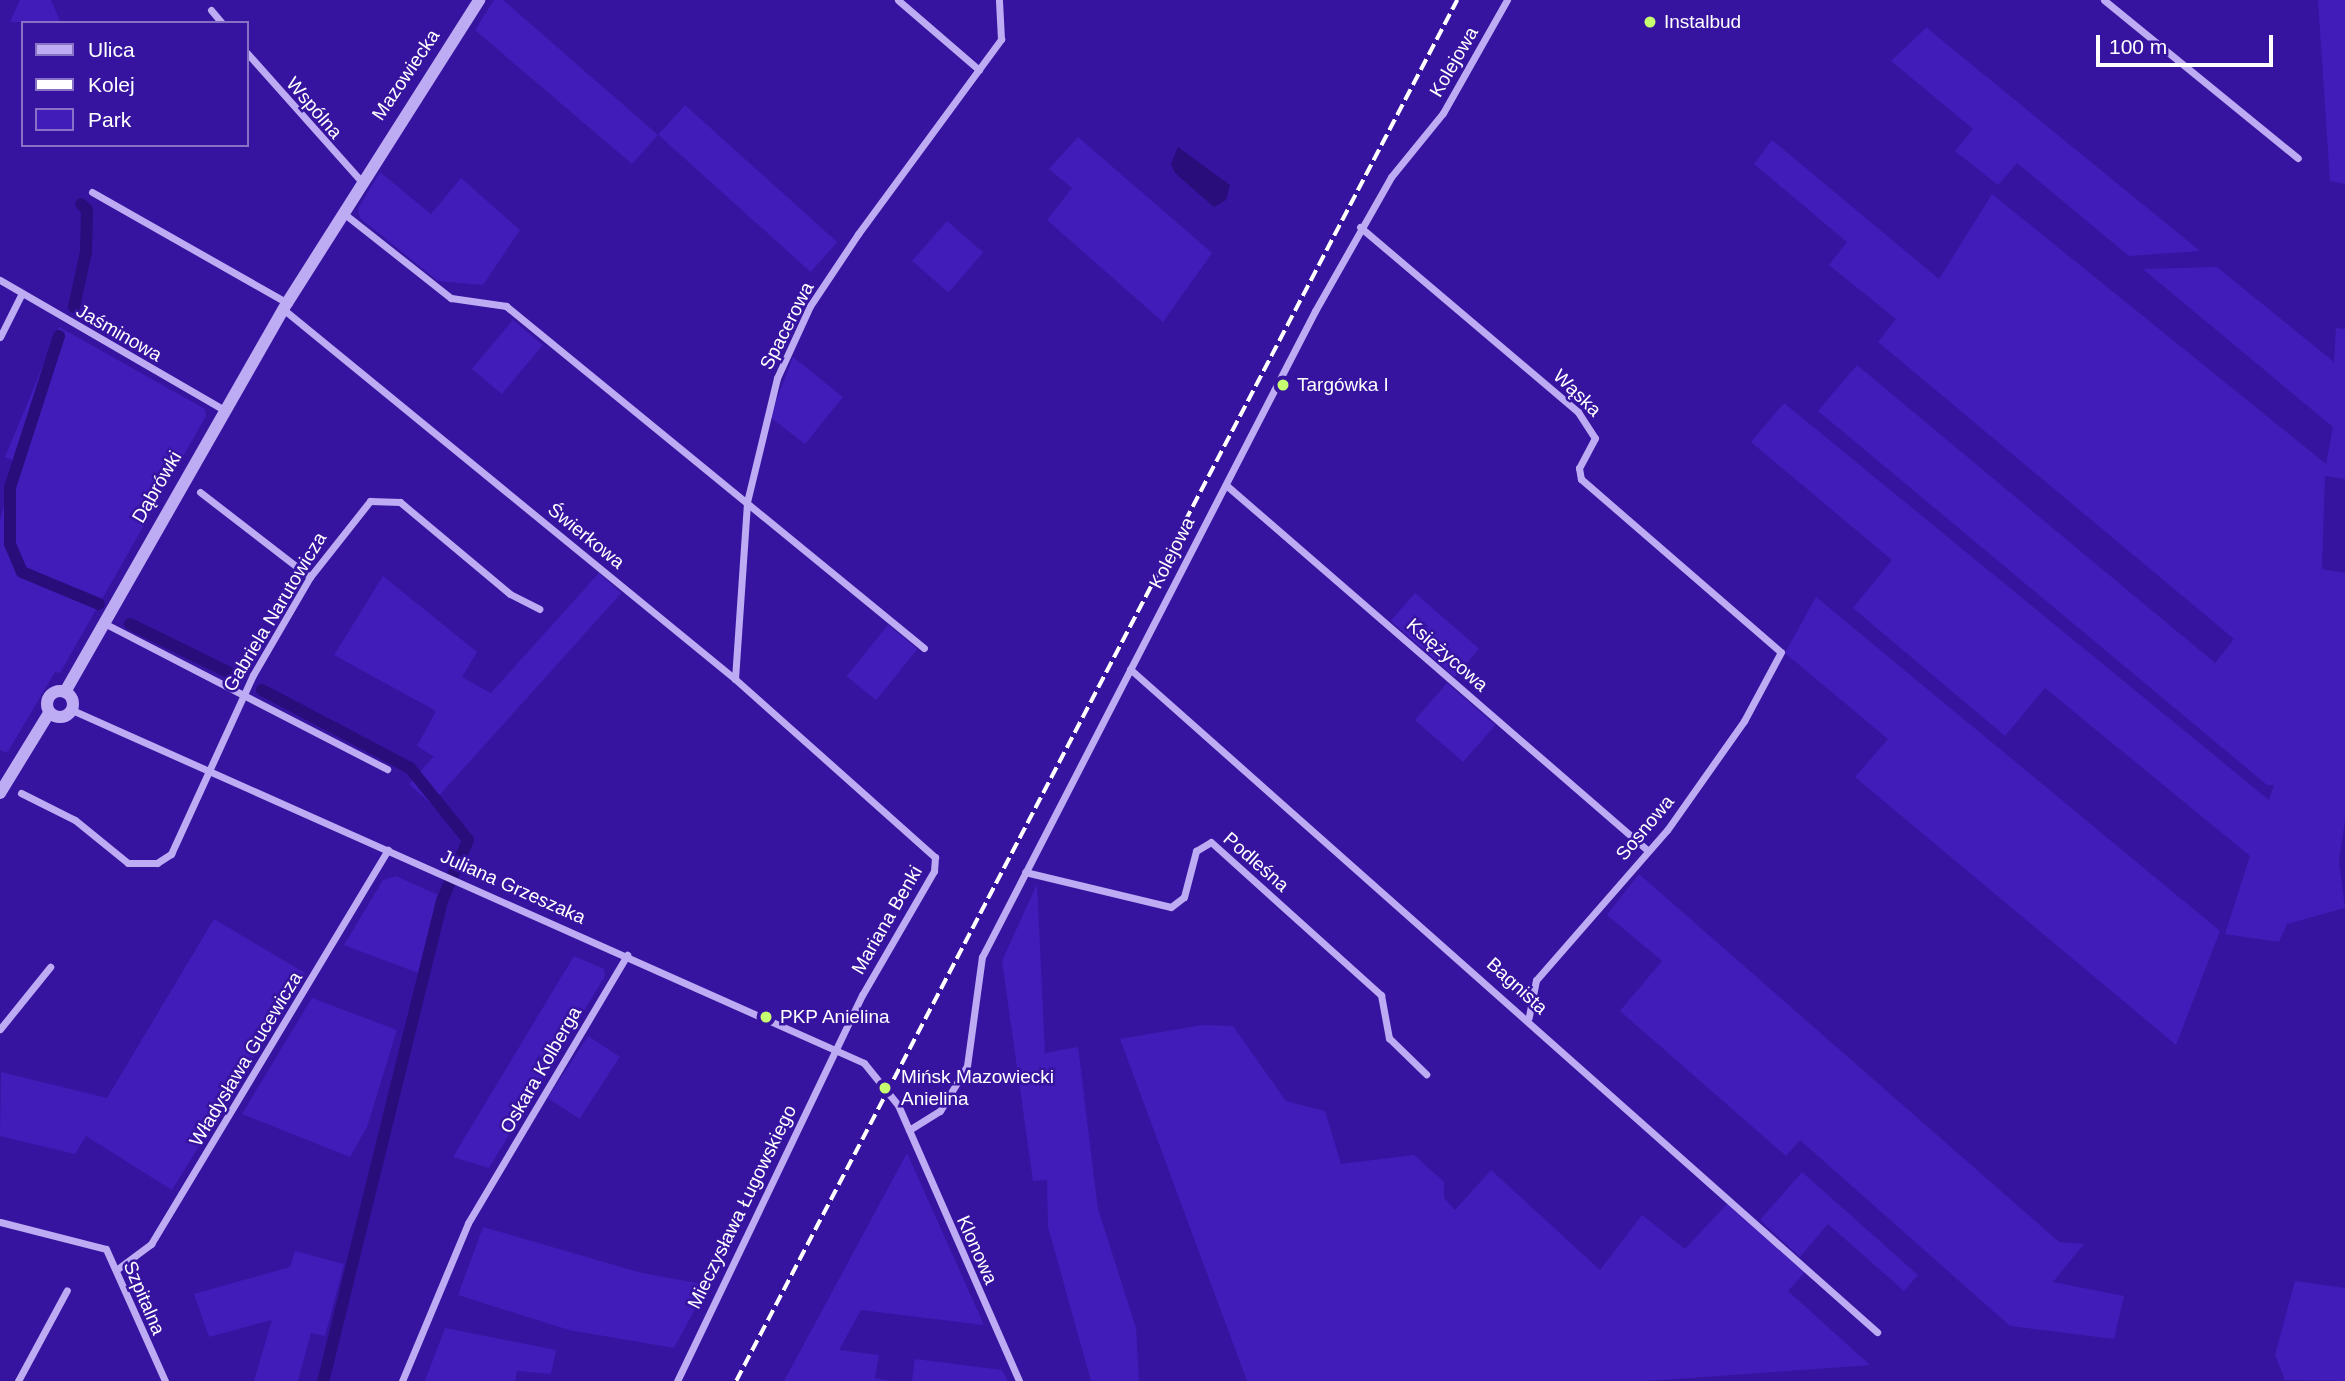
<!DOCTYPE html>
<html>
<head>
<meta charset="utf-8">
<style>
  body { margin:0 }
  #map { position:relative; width:2345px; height:1381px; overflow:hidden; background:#37149f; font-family:Helvetica,sans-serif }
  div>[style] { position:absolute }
  .green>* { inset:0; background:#411cb9; transform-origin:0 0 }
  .water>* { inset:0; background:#290d7b }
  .canal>* { height:12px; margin:-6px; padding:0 6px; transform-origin:6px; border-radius:6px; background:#290d7b }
  .minor>* { height:7px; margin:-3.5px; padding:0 3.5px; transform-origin:3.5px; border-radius:3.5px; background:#bdacf4 }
  .tertiary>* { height:12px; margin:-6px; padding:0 6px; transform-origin:6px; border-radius:6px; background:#bdacf4 }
  .tertiary>.ring { margin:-6px; padding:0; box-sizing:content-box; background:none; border:12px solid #bdacf4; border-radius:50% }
  .rail>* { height:3.5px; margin-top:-1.75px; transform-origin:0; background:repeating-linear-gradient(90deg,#fff 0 12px,transparent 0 17px) }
  .dots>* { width:19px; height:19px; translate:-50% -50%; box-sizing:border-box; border:4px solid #37149f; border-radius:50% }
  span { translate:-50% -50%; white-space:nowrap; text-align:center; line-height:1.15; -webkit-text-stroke:5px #37149f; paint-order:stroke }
  .poi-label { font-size:19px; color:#fff }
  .left { translate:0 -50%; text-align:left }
  .street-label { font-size:19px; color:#fff }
  .legend { position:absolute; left:21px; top:21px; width:228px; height:126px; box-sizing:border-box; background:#37149f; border:2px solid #8772c5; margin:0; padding:9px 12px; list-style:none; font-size:21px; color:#fff }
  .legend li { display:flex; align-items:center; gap:14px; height:35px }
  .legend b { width:35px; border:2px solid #8772c5 }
  .scale { position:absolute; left:2096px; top:35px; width:177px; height:32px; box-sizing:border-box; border:4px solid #fff; border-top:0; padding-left:9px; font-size:21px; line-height:24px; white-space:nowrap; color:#fff; -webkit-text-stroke:5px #37149f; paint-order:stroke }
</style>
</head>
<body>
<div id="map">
  <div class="green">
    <div style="clip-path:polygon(20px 0,51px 0,61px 23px,10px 22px)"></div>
    <div style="clip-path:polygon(494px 0,503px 0,658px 135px,632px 164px,475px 30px)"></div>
    <div style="clip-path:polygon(2318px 0,2345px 0,2345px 184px,2330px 181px)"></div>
    <div style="clip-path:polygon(1927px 27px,1928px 29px,2200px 251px,2129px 256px,2017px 163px,1998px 185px,1955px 151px,1973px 129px,1891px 61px)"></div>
    <div style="left:685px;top:105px;width:205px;height:40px;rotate:42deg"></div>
    <div style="clip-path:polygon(1078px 137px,1212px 253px,1163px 322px,1047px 220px,1072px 188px,1049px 169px)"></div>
    <div style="clip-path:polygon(1772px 140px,1939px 279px,1992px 194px,2326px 464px,2333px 427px,2143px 269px,2217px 267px,2334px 362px,2336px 328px,2345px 329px,2345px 479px,2325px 476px,2322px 569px,2345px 573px,2345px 820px,2339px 862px,2345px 908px,2287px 924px,2279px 942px,2225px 934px,2250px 856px,2045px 688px,2005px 736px,1853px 608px,1892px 560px,1751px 442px,1784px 403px,2269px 800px,2274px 785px,2267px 785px,1818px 411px,1857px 365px,2215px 663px,2234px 639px,1878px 342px,1896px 319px,1829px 265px,1847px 242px,1754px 164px)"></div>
    <div style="clip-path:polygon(380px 172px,431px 214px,461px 178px,520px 230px,483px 285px,438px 281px,360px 218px,358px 209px)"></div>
    <div style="left:947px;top:221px;width:48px;height:53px;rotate:41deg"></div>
    <div style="left:513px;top:320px;width:39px;height:64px;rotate:40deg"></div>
    <div style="clip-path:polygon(59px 327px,205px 409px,206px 416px,60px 673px,55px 672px,7px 753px,0 750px,0 520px,16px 462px,5px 457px)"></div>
    <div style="clip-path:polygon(793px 357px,843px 397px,805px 444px,770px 417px)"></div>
    <div style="left:599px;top:573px;width:30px;height:284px;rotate:42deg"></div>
    <div style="clip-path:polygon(383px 576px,477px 652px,462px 677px,496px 696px,455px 770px,417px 746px,436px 711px,334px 655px)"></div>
    <div style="left:1415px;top:593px;width:85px;height:37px;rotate:41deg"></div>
    <div style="clip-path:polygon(1816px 597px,2220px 931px,2176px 1045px,1855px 777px,1888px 739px,1785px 653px)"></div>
    <div style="left:888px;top:625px;width:38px;height:66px;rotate:39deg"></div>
    <div style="left:1447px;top:683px;width:64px;height:49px;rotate:41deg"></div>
    <div style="clip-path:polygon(1639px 874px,2059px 1242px,2084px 1244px,2053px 1282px,2124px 1296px,2114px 1339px,2010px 1326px,1800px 1140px,1786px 1156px,1620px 1011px,1662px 961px,1607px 915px)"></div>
    <div style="clip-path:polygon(396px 876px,440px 896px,421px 974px,344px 945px,383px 880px)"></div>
    <div style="clip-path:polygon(1037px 884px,1045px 1053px,1078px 1047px,1098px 1209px,1136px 1328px,1139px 1381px,1091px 1381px,1048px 1227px,1047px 1180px,1033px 1181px,1002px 961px)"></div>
    <div style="clip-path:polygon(214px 919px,305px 973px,172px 1190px,86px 1136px,75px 1154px,0 1136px,1px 1072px,107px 1098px)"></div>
    <div style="clip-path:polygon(574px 956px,604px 969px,605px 976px,489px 1168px,453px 1157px)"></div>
    <div style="clip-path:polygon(312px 998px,397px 1030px,367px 1127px,350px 1157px,242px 1114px)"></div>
    <div style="clip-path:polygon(1203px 1025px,1233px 1026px,1286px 1101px,1325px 1111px,1341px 1164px,1414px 1155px,1444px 1182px,1444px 1198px,1455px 1210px,1491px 1170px,1600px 1270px,1642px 1215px,1685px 1249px,1728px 1203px,1806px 1271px,1788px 1291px,1870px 1365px,1648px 1381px,1247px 1381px,1120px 1039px)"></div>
    <div style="left:588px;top:1036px;width:38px;height:74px;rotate:33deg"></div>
    <div style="clip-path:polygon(907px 1153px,984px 1325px,861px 1310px,839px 1350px,879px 1355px,875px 1378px,890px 1381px,784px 1381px)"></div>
    <div style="clip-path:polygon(1802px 1172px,1918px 1275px,1904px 1291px,1828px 1224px,1800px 1257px,1760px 1220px)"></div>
    <div style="clip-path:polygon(483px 1227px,642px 1273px,708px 1285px,674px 1348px,569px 1330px,458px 1295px)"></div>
    <div style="clip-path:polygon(295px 1251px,344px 1264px,325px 1336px,311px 1333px,298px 1381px,254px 1381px,272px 1320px,209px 1337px,194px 1294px,290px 1267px)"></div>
    <div style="clip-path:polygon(2295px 1281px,2345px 1288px,2345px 1381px,2285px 1380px,2275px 1355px)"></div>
    <div style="clip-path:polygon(445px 1328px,556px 1350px,551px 1374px,517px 1371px,515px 1381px,425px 1381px)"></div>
    <div style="clip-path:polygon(915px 1359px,1002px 1370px,1008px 1381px,912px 1381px)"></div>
  </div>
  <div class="water">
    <div style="clip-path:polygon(1178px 147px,1230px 185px,1226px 200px,1214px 207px,1175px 173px,1171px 164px)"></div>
  </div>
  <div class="canal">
    <div style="left:74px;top:307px;width:56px;rotate:-77.7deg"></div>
    <div style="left:86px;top:252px;width:42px;rotate:-88.6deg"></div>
    <div style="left:87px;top:210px;width:8px;rotate:-135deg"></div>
    <div style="left:59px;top:336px;width:160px;rotate:107.9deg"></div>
    <div style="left:10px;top:488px;width:56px;rotate:90deg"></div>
    <div style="left:10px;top:544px;width:30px;rotate:67deg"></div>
    <div style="left:22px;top:572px;width:83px;rotate:22.6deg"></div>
    <div style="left:130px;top:624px;width:116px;rotate:26.1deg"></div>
    <div style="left:262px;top:690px;width:167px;rotate:27.8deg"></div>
    <div style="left:410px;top:768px;width:92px;rotate:51.1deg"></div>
    <div style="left:468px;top:840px;width:66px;rotate:113.1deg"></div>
    <div style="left:442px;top:901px;width:495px;rotate:103.9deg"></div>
  </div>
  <div class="minor">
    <div style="left:898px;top:0;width:107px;rotate:40.8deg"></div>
    <div style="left:2104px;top:0;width:250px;rotate:39.2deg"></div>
    <div style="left:211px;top:10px;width:17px;rotate:50deg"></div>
    <div style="left:247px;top:53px;width:171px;rotate:48.3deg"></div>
    <div style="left:92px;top:192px;width:224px;rotate:29.6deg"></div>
    <div style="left:342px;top:212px;width:139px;rotate:38.3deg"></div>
    <div style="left:451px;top:298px;width:56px;rotate:8.3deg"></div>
    <div style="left:506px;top:306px;width:540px;rotate:39.29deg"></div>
    <div style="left:1360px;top:227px;width:286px;rotate:40.3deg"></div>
    <div style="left:1578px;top:412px;width:31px;rotate:57deg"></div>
    <div style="left:1595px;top:438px;width:34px;rotate:118deg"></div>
    <div style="left:1579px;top:468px;width:11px;rotate:80deg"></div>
    <div style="left:1581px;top:479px;width:264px;rotate:40.9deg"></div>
    <div style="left:1781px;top:652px;width:78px;rotate:118.2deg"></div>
    <div style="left:1744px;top:721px;width:133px;rotate:125.2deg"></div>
    <div style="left:1667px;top:830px;width:199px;rotate:131.1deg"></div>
    <div style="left:1536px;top:980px;width:38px;rotate:101deg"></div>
    <div style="left:0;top:280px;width:259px;rotate:30.1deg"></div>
    <div style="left:283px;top:309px;width:584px;rotate:39.3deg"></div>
    <div style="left:735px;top:679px;width:268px;rotate:41.7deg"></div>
    <div style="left:935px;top:857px;width:14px;rotate:94deg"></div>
    <div style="left:934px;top:871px;width:143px;rotate:120.1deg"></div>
    <div style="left:862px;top:995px;width:428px;rotate:115.6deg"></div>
    <div style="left:0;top:337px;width:49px;rotate:-63.4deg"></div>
    <div style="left:1226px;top:485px;width:556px;rotate:40.91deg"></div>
    <div style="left:200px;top:492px;width:139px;rotate:37.7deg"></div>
    <div style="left:102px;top:622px;width:321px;rotate:27.3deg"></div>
    <div style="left:1130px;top:669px;width:999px;rotate:41.59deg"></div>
    <div style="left:735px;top:679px;width:177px;rotate:-86.1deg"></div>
    <div style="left:747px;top:502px;width:128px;rotate:-76.4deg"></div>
    <div style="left:777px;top:378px;width:79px;rotate:-65.4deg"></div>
    <div style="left:810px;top:306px;width:87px;rotate:-56.3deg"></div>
    <div style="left:858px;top:234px;width:242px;rotate:-53.7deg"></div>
    <div style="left:1001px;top:39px;width:39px;rotate:-93deg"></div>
    <div style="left:72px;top:710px;width:867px;rotate:24.02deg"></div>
    <div style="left:864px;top:1063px;width:54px;rotate:51deg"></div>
    <div style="left:898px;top:1105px;width:301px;rotate:66.3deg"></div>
    <div style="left:21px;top:793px;width:60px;rotate:26.6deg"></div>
    <div style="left:75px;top:820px;width:68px;rotate:39.1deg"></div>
    <div style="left:128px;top:863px;width:29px"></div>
    <div style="left:157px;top:863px;width:17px;rotate:-33deg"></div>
    <div style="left:171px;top:854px;width:197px;rotate:-65.4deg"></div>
    <div style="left:253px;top:675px;width:113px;rotate:-59.8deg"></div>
    <div style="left:310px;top:577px;width:97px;rotate:-51.7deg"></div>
    <div style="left:370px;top:501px;width:30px;rotate:2deg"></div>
    <div style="left:400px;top:502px;width:143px;rotate:39.9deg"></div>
    <div style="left:510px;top:594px;width:33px;rotate:27deg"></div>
    <div style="left:1025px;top:872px;width:150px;rotate:13.5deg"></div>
    <div style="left:1171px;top:907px;width:16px;rotate:-38deg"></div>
    <div style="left:1184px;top:897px;width:48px;rotate:-75.4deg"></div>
    <div style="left:1196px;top:851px;width:17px;rotate:-31deg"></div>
    <div style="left:1211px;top:842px;width:229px;rotate:42deg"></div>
    <div style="left:1381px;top:995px;width:44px;rotate:79.5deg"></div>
    <div style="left:1389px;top:1038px;width:52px;rotate:44.2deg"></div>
    <div style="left:0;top:1029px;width:80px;rotate:-51.1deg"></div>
    <div style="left:909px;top:1130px;width:36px;rotate:-32deg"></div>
    <div style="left:940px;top:1111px;width:52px;rotate:-59deg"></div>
    <div style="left:967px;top:1066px;width:110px;rotate:-82.2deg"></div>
    <div style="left:982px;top:957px;width:727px;rotate:-62.73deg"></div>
    <div style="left:1315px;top:311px;width:154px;rotate:-60.4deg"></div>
    <div style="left:1391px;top:177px;width:82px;rotate:-50.9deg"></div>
    <div style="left:1443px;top:113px;width:130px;rotate:-60.5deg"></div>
    <div style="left:0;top:1222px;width:109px;rotate:14.3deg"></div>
    <div style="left:106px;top:1249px;width:145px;rotate:65.9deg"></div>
    <div style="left:116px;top:1270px;width:44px;rotate:-36.6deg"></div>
    <div style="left:151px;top:1244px;width:460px;rotate:-59deg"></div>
    <div style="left:18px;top:1381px;width:103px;rotate:-61.7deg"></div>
    <div style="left:402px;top:1381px;width:171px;rotate:-67.3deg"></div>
    <div style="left:468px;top:1223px;width:312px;rotate:-59.3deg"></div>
  </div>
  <div class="tertiary">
    <div class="ring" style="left:47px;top:691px;width:14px;height:14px"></div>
    <div style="left:65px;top:692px;width:448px;rotate:-60.3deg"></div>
    <div style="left:287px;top:303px;width:359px;rotate:-57.6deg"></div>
    <div style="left:0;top:793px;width:94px;rotate:-58.5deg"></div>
  </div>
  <div class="rail">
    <div style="left:736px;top:1381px;width:1558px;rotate:-62.43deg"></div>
  </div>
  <div class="dots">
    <div style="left:1650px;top:22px;background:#c6ff6f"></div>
    <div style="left:1283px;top:385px;background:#c6ff6f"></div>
    <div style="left:766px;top:1017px;background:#c6ff6f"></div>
    <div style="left:885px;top:1088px;background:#c6ff6f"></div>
  </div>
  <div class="poi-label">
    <span class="left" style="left:1664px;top:22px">Instalbud</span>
    <span class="left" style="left:1297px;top:385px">Targówka I</span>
    <span class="left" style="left:780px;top:1017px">PKP Anielina</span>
    <span class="left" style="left:901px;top:1088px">Mińsk Mazowiecki<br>Anielina</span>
  </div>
  <div class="street-label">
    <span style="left:1454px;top:62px;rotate:-60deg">Kolejowa</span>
    <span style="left:406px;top:75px;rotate:-56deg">Mazowiecka</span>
    <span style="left:314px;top:108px;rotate:49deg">Wspólna</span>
    <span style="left:787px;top:326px;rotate:-63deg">Spacerowa</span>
    <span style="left:119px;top:333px;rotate:30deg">Jaśminowa</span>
    <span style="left:1577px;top:393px;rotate:44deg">Wąska</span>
    <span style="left:157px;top:487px;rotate:-60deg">Dąbrówki</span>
    <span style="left:586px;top:536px;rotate:39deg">Świerkowa</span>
    <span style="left:1172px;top:553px;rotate:-63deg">Kolejowa</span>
    <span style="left:275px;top:612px;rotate:-59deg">Gabriela Narutowicza</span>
    <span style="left:1447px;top:655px;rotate:41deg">Księżycowa</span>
    <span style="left:1645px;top:828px;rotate:-50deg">Sosnowa</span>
    <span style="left:1256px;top:862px;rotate:41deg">Podleśna</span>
    <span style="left:513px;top:887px;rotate:24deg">Juliana Grzeszaka</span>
    <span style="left:887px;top:920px;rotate:-60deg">Mariana Benki</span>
    <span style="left:1517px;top:986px;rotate:42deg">Bagnista</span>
    <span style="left:246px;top:1059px;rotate:-59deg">Władysława Gucewicza</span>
    <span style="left:541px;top:1070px;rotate:-60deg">Oskara Kolberga</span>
    <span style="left:742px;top:1207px;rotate:-64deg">Mieczysława Ługowskiego</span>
    <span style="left:977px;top:1250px;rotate:66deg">Klonowa</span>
    <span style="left:144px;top:1298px;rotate:67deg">Szpitalna</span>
  </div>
  <ul class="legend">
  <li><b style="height:9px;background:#bdacf4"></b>Ulica</li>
  <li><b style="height:9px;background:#fff"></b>Kolej</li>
  <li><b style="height:19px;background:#411cb9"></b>Park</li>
  </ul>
  <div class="scale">100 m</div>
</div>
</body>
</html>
